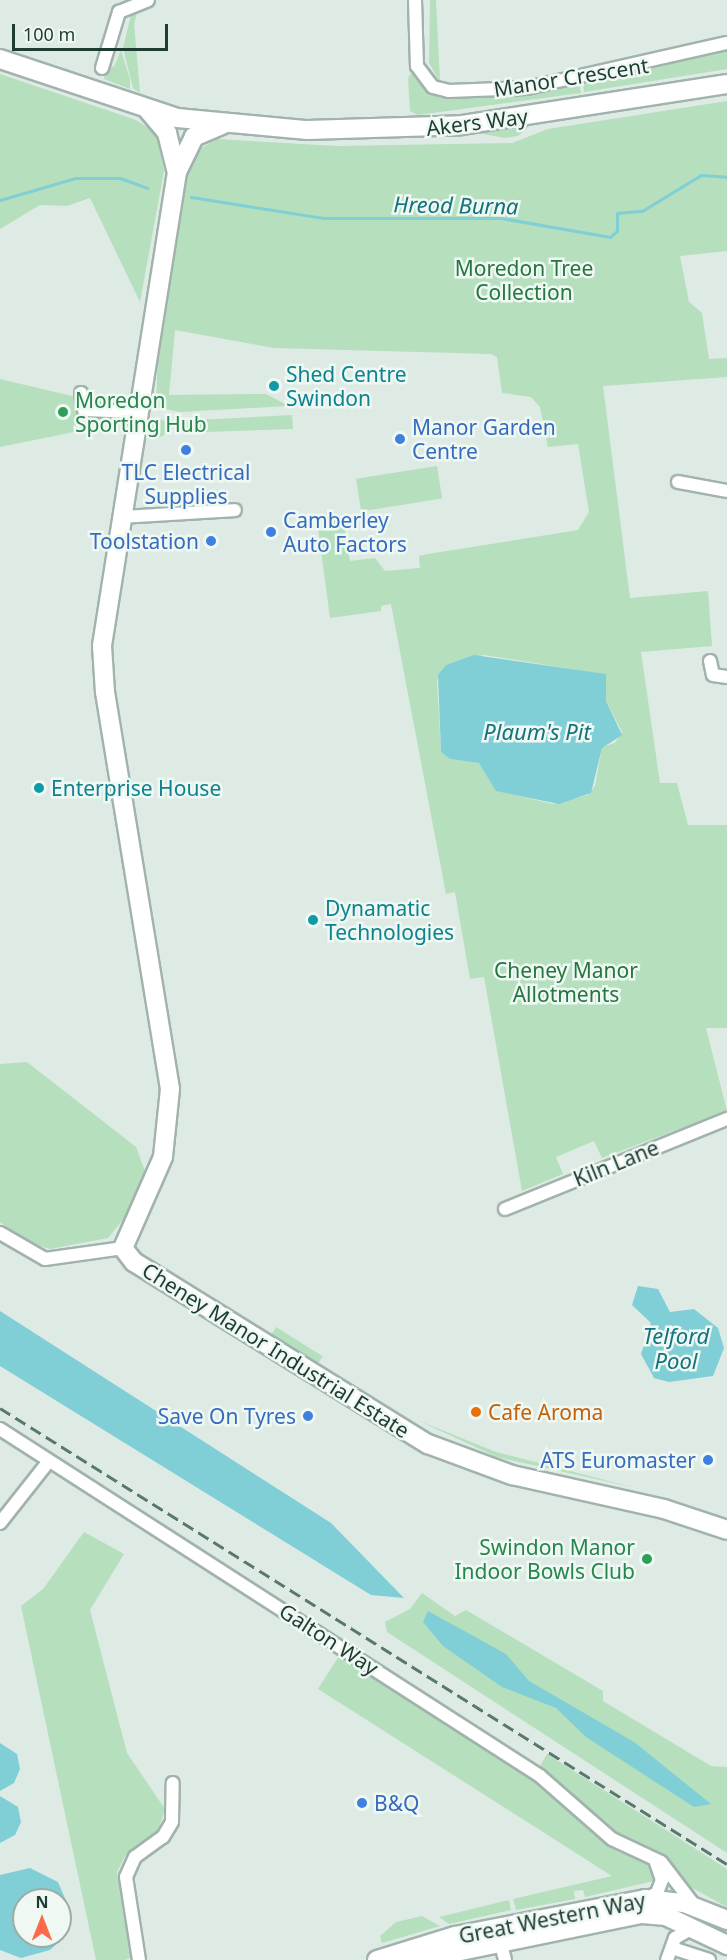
<!DOCTYPE html>
<html>
<head>
<meta charset="utf-8">
<style>
  body { margin:0 }
  #map { position:relative; width:727px; height:1960px; overflow:hidden; background:#deebe5; font-family:"Noto Sans",sans-serif }
  div>[style] { position:absolute }
  .green>* { inset:0; background:#b5dfbd; transform-origin:0 0 }
  .round { border-radius:50% }
  .water>* { inset:0; background:#80ced6 }
  .stream>* { height:3px; margin:-1.5px; padding:0 1.5px; transform-origin:1.5px; border-radius:1.5px; background:#80ced6 }
  .roads { filter:drop-shadow(2px 0 #a1b3ac) drop-shadow(-2px 0 #a1b3ac) drop-shadow(0 2px #a1b3ac) drop-shadow(0 -2px #a1b3ac) }
  .street>* { height:12px; margin:-6px; padding:0 6px; transform-origin:6px; border-radius:6px; background:#fff }
  .secondary>* { height:18px; margin:-9px; padding:0 9px; transform-origin:9px; border-radius:9px; background:#fff }
  .rail>* { height:3px; margin-top:-1.5px; transform-origin:0; background:repeating-linear-gradient(90deg,#58786d 0 12px,transparent 0 18px) }
  .dots>* { width:16px; height:16px; translate:-50% -50%; box-sizing:border-box; border:3px solid #eff8f3; border-radius:50% }
  span { translate:-50% -50%; white-space:nowrap; text-align:center; line-height:1.15; -webkit-text-stroke:5px #eff8f3; paint-order:stroke }
  .street-label { font-size:21px; color:#1e3c32 }
  .park-label { font-size:21px; color:#25763f }
  .culture-label { font-size:21px; color:#0d838f }
  .left { translate:0 -50%; text-align:left }
  .leisure-label { font-size:21px; color:#27864d }
  .right { translate:-100% -50%; text-align:right }
  .shop-label { font-size:21px; color:#366cbe }
  .food-label { font-size:21px; color:#c56008 }
  .water-label { font-size:22px; color:#14727d; font-style:italic }
  .north { position:absolute; left:12px; top:1888px; width:60px; height:60px; box-sizing:border-box; background:#eff8f3; border:2px solid #9bada6; border-radius:50%; rotate:0deg; font-size:16px; font-weight:700; line-height:24px; text-align:center; color:#1e3c32 }
  .north::after { content:''; display:block; margin:auto; width:21px; height:27px; background:#fe6a49; clip-path:polygon(50% 0,100% 100%,50% 72%,0 100%) }
  .scale { position:absolute; left:12px; top:24px; width:156px; height:27px; box-sizing:border-box; border:3px solid #1e3c32; border-top:0; padding-left:8px; font-size:18px; line-height:21px; white-space:nowrap; color:#1e3c32; -webkit-text-stroke:4px #eff8f3; paint-order:stroke }
</style>
</head>
<body>
<div id="map">
  <div class="green">
    <div style="clip-path:polygon(430px 0,436px 0,440px 82px,429px 63px)"></div>
    <div style="clip-path:polygon(138px 9px,134px 24px,140px 93px,133px 88px,123px 48px,131px 15px)"></div>
    <div style="clip-path:polygon(727px 47px,727px 69px,584px 92px,583px 81px)"></div>
    <div style="clip-path:polygon(121px 50px,130px 79px,130px 89px,104px 79px,106px 65px,114px 67px)"></div>
    <div style="clip-path:polygon(414px 69px,428px 90px,540px 89px,579px 83px,581px 93px,418px 115px,410px 111px,408px 78px)"></div>
    <div style="clip-path:polygon(0 74px,136px 120px,156px 133px,164px 171px,140px 302px,90px 198px,67px 206px,40px 205px,0 229px)"></div>
    <div style="clip-path:polygon(evenodd,727px 101px,727px 251px,680px 256px,689px 302px,702px 313px,709px 359px,727px 358px,727px 377px,603px 386px,630px 598px,708px 591px,712px 646px,641px 652px,660px 783px,677px 783px,688px 825px,727px 825px,727px 1028px,706px 1028px,727px 1111px,602px 1158px,594px 1141px,556px 1157px,563px 1174px,522px 1191px,484px 977px,470px 979px,455px 892px,446px 894px,391px 604px,381px 606px,381px 611px,330px 618px,317px 521px,343px 519px,350px 561px,375px 558px,385px 571px,420px 568px,419px 556px,428px 554px,578px 530px,589px 512px,578px 444px,548px 447px,540px 407px,531px 397px,502px 393px,497px 357px,491px 354px,274px 348px,175px 330px,169px 395px,266px 394px,289px 406px,180px 412px,156px 407px,158px 349px,181px 187px,198px 150px,217px 139px,337px 146px,512px 143px,548px 129px,727px 101px,484px 655px,602px 674px,606px 701px,622px 732px,615px 743px,602px 747px,595px 786px,588px 795px,553px 804px,499px 791px,479px 763px,450px 759px,441px 752px,437px 680px,446px 665px,484px 655px)"></div>
    <div style="clip-path:polygon(534px 122px,518px 136px,505px 138px,467px 131px)"></div>
    <div style="clip-path:polygon(0 379px,76px 397px,127px 403px,125px 422px,75px 423px,74px 432px,0 447px)"></div>
    <div style="clip-path:polygon(292px 415px,293px 429px,178px 433px,177px 421px)"></div>
    <div class="round" style="left:150px;top:419px;width:18px;height:18px"></div>
    <div style="left:437px;top:466px;width:33px;height:82px;rotate:81deg"></div>
    <div style="clip-path:polygon(27px 1062px,136px 1147px,145px 1171px,129px 1212px,108px 1238px,50px 1249px,27px 1242px,0 1222px,0 1064px)"></div>
    <div style="left:276px;top:1327px;width:55px;height:9px;rotate:32deg"></div>
    <div style="clip-path:polygon(417px 1420px,496px 1452px,636px 1488px,497px 1457px)"></div>
    <div style="clip-path:polygon(84px 1532px,124px 1554px,90px 1610px,127px 1753px,165px 1809px,158px 1830px,125px 1856px,117px 1872px,131px 1958px,125px 1960px,96px 1960px,21px 1606px,43px 1589px)"></div>
    <div style="clip-path:polygon(422px 1593px,455px 1616px,466px 1610px,603px 1691px,603px 1701px,711px 1766px,727px 1767px,727px 1853px,387px 1632px,385px 1622px,410px 1609px)"></div>
    <div style="clip-path:polygon(339px 1656px,533px 1780px,618px 1852px,652px 1861px,658px 1880px,585px 1897px,583px 1890px,574px 1891px,575px 1899px,516px 1910px,513px 1899px,612px 1876px,318px 1689px)"></div>
    <div style="clip-path:polygon(547px 1754px,727px 1869px,727px 1907px,685px 1884px,669px 1858px,608px 1828px,540px 1766px)"></div>
    <div style="clip-path:polygon(509px 1900px,511px 1910px,449px 1924px,439px 1917px)"></div>
    <div style="clip-path:polygon(422px 1916px,440px 1926px,382px 1943px,380px 1936px,396px 1922px)"></div>
  </div>
  <div class="water">
    <div style="clip-path:polygon(474px 655px,606px 674px,606px 701px,622px 735px,602px 748px,591px 793px,559px 804px,496px 791px,479px 763px,450px 759px,441px 752px,438px 675px,446px 665px)"></div>
    <div style="clip-path:polygon(638px 1286px,658px 1289px,670px 1312px,694px 1309px,718px 1328px,724px 1348px,713px 1376px,669px 1382px,654px 1378px,641px 1354px,651px 1323px,632px 1305px)"></div>
    <div style="clip-path:polygon(0 1311px,331px 1523px,404px 1598px,371px 1595px,0 1366px)"></div>
    <div style="clip-path:polygon(428px 1611px,506px 1654px,529px 1681px,634px 1742px,711px 1804px,694px 1807px,586px 1737px,556px 1708px,502px 1687px,443px 1646px,423px 1622px)"></div>
    <div style="clip-path:polygon(0 1743px,17px 1754px,20px 1769px,14px 1783px,0 1791px)"></div>
    <div style="clip-path:polygon(0 1796px,18px 1807px,21px 1822px,15px 1835px,0 1843px)"></div>
    <div style="clip-path:polygon(evenodd,30px 1868px,58px 1882px,70px 1910px,61px 1940px,50px 1950px,21px 1958px,0 1950px,0 1875px,30px 1868px,24px 1900px,60px 1900px,60px 1936px,24px 1936px,24px 1900px)"></div>
  </div>
  <div class="stream">
    <div style="left:191px;top:197px;width:135px;rotate:9deg"></div>
    <div style="left:324px;top:218px;width:177px"></div>
    <div style="left:501px;top:218px;width:111px;rotate:9.9deg"></div>
    <div style="left:610px;top:237px;width:9px;rotate:-41deg"></div>
    <div style="left:617px;top:231px;width:18px;rotate:-90deg"></div>
    <div style="left:617px;top:213px;width:25px;rotate:-5deg"></div>
    <div style="left:642px;top:211px;width:69px;rotate:-31.4deg"></div>
    <div style="left:701px;top:175px;width:26px;rotate:4deg"></div>
    <div style="left:0;top:200px;width:78px;rotate:-16.3deg"></div>
    <div style="left:75px;top:178px;width:45px"></div>
    <div style="left:120px;top:178px;width:29px;rotate:20deg"></div>
  </div>
  <div class="roads">
    <div class="street">
      <div style="left:415px;top:0;width:66px;rotate:88.3deg"></div>
      <div style="left:417px;top:66px;width:26px;rotate:53deg"></div>
      <div style="left:433px;top:87px;width:16px;rotate:14deg"></div>
      <div style="left:449px;top:91px;width:78px;rotate:-2.2deg"></div>
      <div style="left:527px;top:88px;width:205px;rotate:-12.7deg"></div>
      <div style="left:102px;top:68px;width:59px;rotate:-73.1deg"></div>
      <div style="left:119px;top:12px;width:31px;rotate:-22deg"></div>
      <div style="left:81px;top:393px;width:17px;rotate:80deg"></div>
      <div style="left:84px;top:410px;width:54px;rotate:2.1deg"></div>
      <div style="left:678px;top:482px;width:50px;rotate:10.4deg"></div>
      <div style="left:122px;top:517px;width:113px;rotate:-3.5deg"></div>
      <div style="left:710px;top:661px;width:14px;rotate:78deg"></div>
      <div style="left:713px;top:675px;width:14px;rotate:8deg"></div>
      <div style="left:505px;top:1209px;width:240px;rotate:-22.1deg"></div>
      <div style="left:0;top:1233px;width:52px;rotate:30deg"></div>
      <div style="left:45px;top:1259px;width:79px;rotate:-8deg"></div>
      <div style="left:0;top:1429px;width:642px;rotate:32.72deg"></div>
      <div style="left:540px;top:1776px;width:96px;rotate:41.2deg"></div>
      <div style="left:612px;top:1839px;width:54px;rotate:25.1deg"></div>
      <div style="left:661px;top:1862px;width:54px;rotate:52.5deg"></div>
      <div style="left:0;top:1523px;width:79px;rotate:-51.7deg"></div>
      <div style="left:646px;top:1899px;width:13px;rotate:-29deg"></div>
      <div style="left:657px;top:1893px;width:14px;rotate:-69deg"></div>
      <div style="left:662px;top:1880px;width:21px;rotate:-109deg"></div>
      <div style="left:500px;top:1940px;width:21px;rotate:76deg"></div>
      <div style="left:672px;top:1948px;width:39px;rotate:18deg"></div>
      <div style="left:139px;top:1960px;width:84px;rotate:-98.9deg"></div>
      <div style="left:126px;top:1877px;width:22px;rotate:-66deg"></div>
      <div style="left:135px;top:1857px;width:34px;rotate:-36deg"></div>
      <div style="left:163px;top:1837px;width:17px;rotate:-59deg"></div>
      <div style="left:172px;top:1822px;width:39px;rotate:-89deg"></div>
      <div style="left:667px;top:1960px;width:23px;rotate:-70deg"></div>
      <div style="left:675px;top:1938px;width:22px;rotate:-30deg"></div>
    </div>
    <div class="secondary">
      <div style="left:0;top:59px;width:187px;rotate:18.4deg"></div>
      <div style="left:177px;top:118px;width:131px;rotate:5.3deg"></div>
      <div style="left:307px;top:130px;width:155px;rotate:-1.8deg"></div>
      <div style="left:462px;top:125px;width:268px;rotate:-8.8deg"></div>
      <div style="left:148px;top:110px;width:30px;rotate:50deg"></div>
      <div style="left:167px;top:133px;width:38px;rotate:76deg"></div>
      <div style="left:224px;top:124px;width:33px;rotate:157deg"></div>
      <div style="left:194px;top:137px;width:39px;rotate:116deg"></div>
      <div style="left:177px;top:172px;width:480px;rotate:99deg"></div>
      <div style="left:102px;top:646px;width:46px;rotate:86.3deg"></div>
      <div style="left:105px;top:692px;width:402px;rotate:80.7deg"></div>
      <div style="left:170px;top:1089px;width:68px;rotate:95.9deg"></div>
      <div style="left:163px;top:1157px;width:99px;rotate:113.7deg"></div>
      <div style="left:123px;top:1248px;width:18px;rotate:52deg"></div>
      <div style="left:134px;top:1262px;width:346px;rotate:31.8deg"></div>
      <div style="left:428px;top:1444px;width:90px;rotate:20.3deg"></div>
      <div style="left:512px;top:1475px;width:156px;rotate:12.6deg"></div>
      <div style="left:664px;top:1509px;width:66px;rotate:18.4deg"></div>
      <div style="left:377px;top:1960px;width:82px;rotate:-17.1deg"></div>
      <div style="left:455px;top:1936px;width:194px;rotate:-11deg"></div>
      <div style="left:645px;top:1899px;width:39px;rotate:6deg"></div>
      <div style="left:684px;top:1903px;width:46px;rotate:21.6deg"></div>
      <div style="left:417px;top:1960px;width:230px;rotate:-11.6deg"></div>
      <div style="left:642px;top:1914px;width:24px;rotate:5deg"></div>
      <div style="left:666px;top:1916px;width:68px;rotate:25.4deg"></div>
    </div>
  </div>
  <div class="rail">
    <div style="left:0;top:1408px;width:858px;rotate:32.1deg"></div>
  </div>
  <div class="dots">
    <div style="left:274px;top:386px;background:#0f9aa8"></div>
    <div style="left:63px;top:412px;background:#2e9e5b"></div>
    <div style="left:400px;top:439px;background:#3f7fe0"></div>
    <div style="left:186px;top:450px;background:#3f7fe0"></div>
    <div style="left:271px;top:532px;background:#3f7fe0"></div>
    <div style="left:211px;top:541px;background:#3f7fe0"></div>
    <div style="left:39px;top:788px;background:#0f9aa8"></div>
    <div style="left:313px;top:920px;background:#0f9aa8"></div>
    <div style="left:476px;top:1412px;background:#e8710a"></div>
    <div style="left:308px;top:1416px;background:#3f7fe0"></div>
    <div style="left:708px;top:1460px;background:#3f7fe0"></div>
    <div style="left:647px;top:1559px;background:#2e9e5b"></div>
    <div style="left:362px;top:1803px;background:#3f7fe0"></div>
  </div>
  <div class="street-label">
    <span style="left:571px;top:77px;rotate:-9deg">Manor Crescent</span>
    <span style="left:477px;top:122px;rotate:-7deg">Akers Way</span>
    <span style="left:616px;top:1163px;rotate:-22deg">Kiln Lane</span>
    <span style="left:276px;top:1350px;rotate:32deg">Cheney Manor Industrial Estate</span>
    <span style="left:329px;top:1639px;rotate:33deg">Galton Way</span>
    <span style="left:552px;top:1918px;rotate:-11deg">Great Western Way</span>
  </div>
  <div class="park-label">
    <span style="left:524px;top:280px">Moredon Tree<br>Collection</span>
    <span style="left:566px;top:982px">Cheney Manor<br>Allotments</span>
  </div>
  <div class="culture-label">
    <span class="left" style="left:286px;top:386px">Shed Centre<br>Swindon</span>
    <span class="left" style="left:51px;top:788px">Enterprise House</span>
    <span class="left" style="left:325px;top:920px">Dynamatic<br>Technologies</span>
  </div>
  <div class="leisure-label">
    <span class="left" style="left:75px;top:412px">Moredon<br>Sporting Hub</span>
    <span class="right" style="left:635px;top:1559px">Swindon Manor<br>Indoor Bowls Club</span>
  </div>
  <div class="shop-label">
    <span class="left" style="left:412px;top:439px">Manor Garden<br>Centre</span>
    <span style="left:186px;top:484px">TLC Electrical<br>Supplies</span>
    <span class="left" style="left:283px;top:532px">Camberley<br>Auto Factors</span>
    <span class="right" style="left:199px;top:541px">Toolstation</span>
    <span class="right" style="left:296px;top:1416px">Save On Tyres</span>
    <span class="right" style="left:696px;top:1460px">ATS Euromaster</span>
    <span class="left" style="left:374px;top:1803px">B&amp;Q</span>
  </div>
  <div class="food-label">
    <span class="left" style="left:488px;top:1412px">Cafe Aroma</span>
  </div>
  <div class="water-label">
    <span style="left:456px;top:205px;rotate:1deg">Hreod Burna</span>
    <span style="left:537px;top:732px">Plaum's Pit</span>
    <span style="left:676px;top:1348px">Telford<br>Pool</span>
  </div>
  <div class="north">N</div>
  <div class="scale">100 m</div>
</div>
</body>
</html>
